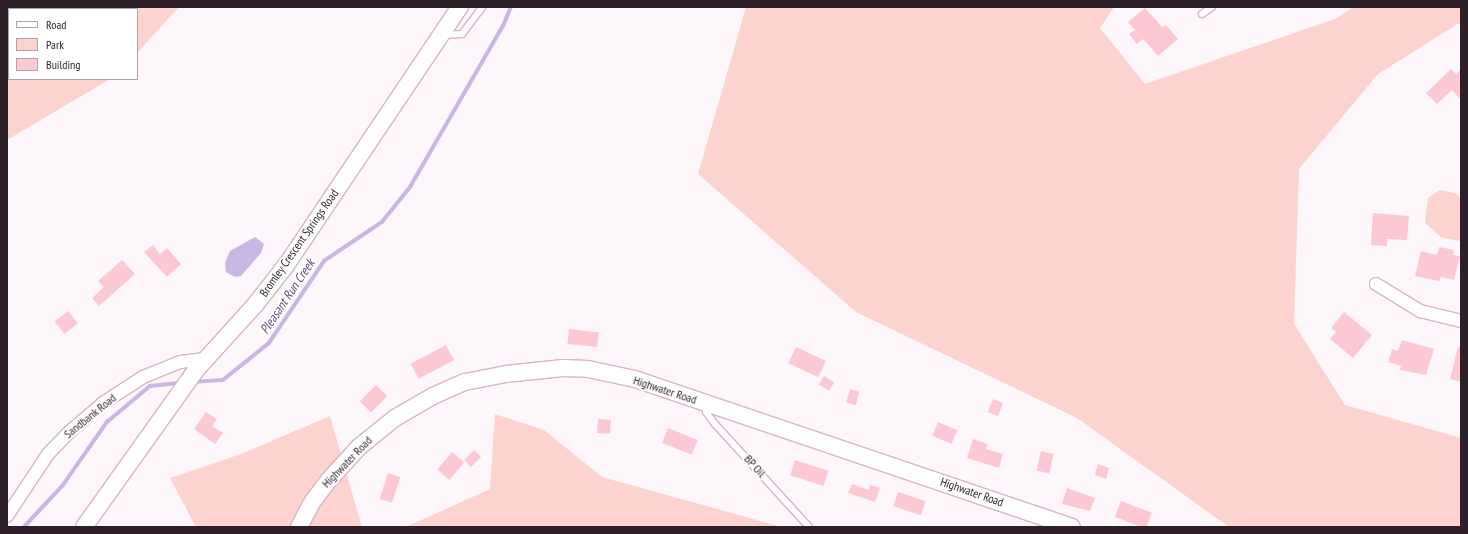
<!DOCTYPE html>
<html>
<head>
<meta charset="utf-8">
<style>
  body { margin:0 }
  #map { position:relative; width:1468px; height:534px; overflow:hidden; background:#fdf6fa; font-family:"PT Sans Narrow",sans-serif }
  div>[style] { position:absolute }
  .green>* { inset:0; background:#fcd3cf }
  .water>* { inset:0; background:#c7b7e2 }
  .stream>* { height:3.5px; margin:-1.75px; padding:0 1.75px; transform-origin:1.75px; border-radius:1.75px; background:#c7b7e2 }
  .building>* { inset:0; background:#fcc8d4; transform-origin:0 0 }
  .roads { filter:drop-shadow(1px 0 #d8b5c9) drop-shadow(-1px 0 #d8b5c9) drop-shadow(0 1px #d8b5c9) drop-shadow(0 -1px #d8b5c9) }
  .service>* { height:6px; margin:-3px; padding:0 3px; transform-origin:3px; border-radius:3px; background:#fff }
  .minor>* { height:12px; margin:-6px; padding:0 6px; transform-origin:6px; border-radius:6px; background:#fff }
  .tertiary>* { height:16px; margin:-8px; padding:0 8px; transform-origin:8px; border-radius:8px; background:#fff }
  .rail>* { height:4.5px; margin-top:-2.25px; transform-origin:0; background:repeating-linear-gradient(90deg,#fff 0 9px,#5e5259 0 18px); box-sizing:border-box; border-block:1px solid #5e5259 }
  span { translate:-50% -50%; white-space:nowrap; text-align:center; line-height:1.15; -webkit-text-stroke:4px #fff; paint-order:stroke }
  .street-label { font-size:12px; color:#2d1f27 }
  .water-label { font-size:13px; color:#614a81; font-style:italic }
  .frame { position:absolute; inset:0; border:8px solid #2d1f27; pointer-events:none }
  .legend { position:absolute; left:8px; top:8px; width:130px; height:72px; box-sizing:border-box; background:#fff; border:1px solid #aba5a9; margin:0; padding:5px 7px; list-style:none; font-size:12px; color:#2d1f27 }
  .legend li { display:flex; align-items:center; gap:8px; height:20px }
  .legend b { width:20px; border:1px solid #aba5a9 }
</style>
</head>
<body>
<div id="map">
  <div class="green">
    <div style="clip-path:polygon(7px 7px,179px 7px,137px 53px,137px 9px,9px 9px,9px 79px,110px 79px,7px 140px)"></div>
    <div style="clip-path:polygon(746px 7px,1114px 7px,1100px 28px,1145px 84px,1335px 19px,1354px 7px,1461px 7px,1461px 22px,1378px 74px,1299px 169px,1294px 324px,1345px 405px,1461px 438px,1461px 527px,1229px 527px,1077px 418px,856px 312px,698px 174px)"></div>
    <div style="clip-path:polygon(1440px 190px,1455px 193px,1461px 198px,1461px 241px,1442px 238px,1425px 223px,1428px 198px)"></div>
    <div style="clip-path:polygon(495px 414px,544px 430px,602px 477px,782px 527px,406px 527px,490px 489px)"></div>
    <div style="clip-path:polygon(330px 416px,362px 527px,196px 527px,170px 478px,241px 454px)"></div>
  </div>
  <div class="water">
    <div style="clip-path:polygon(255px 237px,264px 244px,261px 253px,241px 276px,235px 277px,226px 272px,225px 263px,230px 251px)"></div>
  </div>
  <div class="stream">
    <div style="left:193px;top:382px;width:30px;rotate:-4deg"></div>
    <div style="left:223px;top:380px;width:59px;rotate:-38.8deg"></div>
    <div style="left:269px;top:343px;width:99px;rotate:-56.1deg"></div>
    <div style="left:324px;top:261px;width:70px;rotate:-33.9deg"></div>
    <div style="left:382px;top:222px;width:45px;rotate:-51.3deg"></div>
    <div style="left:410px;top:187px;width:186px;rotate:-60deg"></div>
    <div style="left:503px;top:26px;width:21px;rotate:-67deg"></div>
    <div style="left:24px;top:527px;width:57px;rotate:-47.1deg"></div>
    <div style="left:63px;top:485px;width:77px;rotate:-55.1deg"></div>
    <div style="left:107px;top:422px;width:56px;rotate:-39.9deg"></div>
    <div style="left:150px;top:386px;width:31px;rotate:-6deg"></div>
  </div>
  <div class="building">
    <div style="clip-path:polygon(1145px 8px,1162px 27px,1166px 25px,1178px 39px,1158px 56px,1143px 39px,1137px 44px,1129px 34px,1135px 30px,1128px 22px)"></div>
    <div style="clip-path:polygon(1451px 69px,1456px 74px,1461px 69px,1461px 100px,1452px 90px,1437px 104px,1426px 93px)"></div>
    <div style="clip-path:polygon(1373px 213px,1409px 216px,1407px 240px,1387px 239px,1387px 246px,1371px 245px)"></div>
    <div style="clip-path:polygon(153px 245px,160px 254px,167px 248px,181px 264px,167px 277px,144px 252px)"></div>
    <div style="clip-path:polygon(1439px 247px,1454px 250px,1453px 255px,1460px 256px,1454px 280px,1441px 277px,1439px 281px,1415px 276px,1421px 251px,1437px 255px)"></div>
    <div style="clip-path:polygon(122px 260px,135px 274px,99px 306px,92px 298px,104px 287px,98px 281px)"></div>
    <div style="left:68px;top:311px;width:16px;height:17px;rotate:52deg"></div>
    <div style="clip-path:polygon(1344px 312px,1372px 335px,1353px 358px,1330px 339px,1336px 332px,1331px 328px)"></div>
    <div style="left:569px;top:329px;width:30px;height:15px;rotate:6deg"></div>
    <div style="clip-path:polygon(1402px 340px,1434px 349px,1426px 375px,1400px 370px,1401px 366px,1388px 362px,1392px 349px,1398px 351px)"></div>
    <div style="left:446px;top:345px;width:17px;height:40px;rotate:62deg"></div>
    <div style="left:796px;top:347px;width:33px;height:18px;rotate:25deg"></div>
    <div style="clip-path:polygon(1458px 347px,1461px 347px,1461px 382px,1450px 379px)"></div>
    <div style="left:824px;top:376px;width:12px;height:10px;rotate:31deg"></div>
    <div style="left:376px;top:385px;width:16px;height:23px;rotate:45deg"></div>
    <div style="left:850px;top:389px;width:10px;height:14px;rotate:17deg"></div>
    <div style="left:993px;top:399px;width:11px;height:14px;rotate:22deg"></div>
    <div style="clip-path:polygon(206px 412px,217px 419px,212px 426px,223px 433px,215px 444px,194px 429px)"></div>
    <div style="left:598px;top:419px;width:13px;height:14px;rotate:4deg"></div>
    <div style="left:938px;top:422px;width:21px;height:15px;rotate:23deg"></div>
    <div style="left:668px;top:428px;width:32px;height:16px;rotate:22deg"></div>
    <div style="clip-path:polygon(973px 439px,988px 444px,986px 449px,1003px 454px,999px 468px,967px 458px)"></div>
    <div style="left:474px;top:450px;width:10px;height:14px;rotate:45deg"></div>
    <div style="left:1041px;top:451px;width:13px;height:20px;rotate:13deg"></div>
    <div style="left:452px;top:452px;width:16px;height:23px;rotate:40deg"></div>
    <div style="left:795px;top:460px;width:35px;height:16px;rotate:18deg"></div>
    <div style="clip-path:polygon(1098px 464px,1109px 468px,1106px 479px,1095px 475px)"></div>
    <div style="left:388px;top:473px;width:13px;height:27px;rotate:18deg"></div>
    <div style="clip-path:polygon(852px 484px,869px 490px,870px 485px,880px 488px,875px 502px,848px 493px)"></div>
    <div style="clip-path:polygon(1067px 488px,1095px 498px,1090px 511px,1062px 504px)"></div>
    <div style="left:898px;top:492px;width:29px;height:15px;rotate:18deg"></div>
    <div style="left:1121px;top:501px;width:33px;height:17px;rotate:21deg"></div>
  </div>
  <div class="roads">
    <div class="service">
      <div style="left:1202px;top:14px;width:12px;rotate:-35deg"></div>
      <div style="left:443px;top:35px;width:19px;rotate:-3deg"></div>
      <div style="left:462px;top:34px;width:34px;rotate:-53deg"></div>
      <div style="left:707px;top:404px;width:8px;rotate:97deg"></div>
      <div style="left:706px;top:412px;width:15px;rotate:53deg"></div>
      <div style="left:715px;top:424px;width:139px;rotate:47.6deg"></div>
    </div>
    <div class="minor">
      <div style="left:1376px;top:284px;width:52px;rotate:31.5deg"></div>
      <div style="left:1420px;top:311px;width:42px;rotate:13.7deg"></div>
      <div style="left:7px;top:516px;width:74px;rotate:-56.5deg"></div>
      <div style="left:48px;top:454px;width:28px;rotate:-46deg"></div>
      <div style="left:67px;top:434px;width:48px;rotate:-40.7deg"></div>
      <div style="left:103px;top:403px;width:48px;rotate:-33deg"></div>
      <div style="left:143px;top:377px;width:40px;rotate:-22deg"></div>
      <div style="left:180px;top:362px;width:25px;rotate:-7deg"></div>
    </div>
    <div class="tertiary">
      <div style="left:84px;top:527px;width:193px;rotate:-54.5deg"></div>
      <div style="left:196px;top:370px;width:88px;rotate:-47.8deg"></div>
      <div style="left:255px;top:305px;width:52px;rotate:-52deg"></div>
      <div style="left:287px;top:264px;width:310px;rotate:-56.1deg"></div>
      <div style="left:299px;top:527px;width:30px;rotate:-62deg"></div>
      <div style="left:313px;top:501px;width:26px;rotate:-53deg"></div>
      <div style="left:329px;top:480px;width:45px;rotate:-47.7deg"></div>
      <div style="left:359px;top:447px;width:46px;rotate:-38.9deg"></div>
      <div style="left:395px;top:418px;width:44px;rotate:-30.1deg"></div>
      <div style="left:433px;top:396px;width:35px;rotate:-24deg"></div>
      <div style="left:465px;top:382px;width:42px;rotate:-11deg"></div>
      <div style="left:506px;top:374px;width:57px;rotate:-6deg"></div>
      <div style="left:563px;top:368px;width:25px;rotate:2deg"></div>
      <div style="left:588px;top:369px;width:48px;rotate:12deg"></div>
      <div style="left:635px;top:379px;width:461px;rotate:18.7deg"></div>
    </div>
  </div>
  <div class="rail">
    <div style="left:10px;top:9px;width:3px;rotate:-45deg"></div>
  </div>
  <div class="street-label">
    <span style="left:299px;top:243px;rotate:-55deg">Bromley Crescent Springs Road</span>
    <span style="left:665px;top:390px;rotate:18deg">Highwater Road</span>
    <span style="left:90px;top:416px;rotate:-39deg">Sandbank Road</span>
    <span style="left:347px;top:462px;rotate:-46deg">Highwater Road</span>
    <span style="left:755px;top:466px;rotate:48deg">BP Oil</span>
    <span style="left:972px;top:492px;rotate:19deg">Highwater Road</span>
  </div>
  <div class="water-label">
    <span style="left:288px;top:297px;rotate:-56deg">Pleasant Run Creek</span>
  </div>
  <div class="frame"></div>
  <ul class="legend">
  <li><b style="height:5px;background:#fff"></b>Road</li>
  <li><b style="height:11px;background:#fcd3cf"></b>Park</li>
  <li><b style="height:11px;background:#fcc8d4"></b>Building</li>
  </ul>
</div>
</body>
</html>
